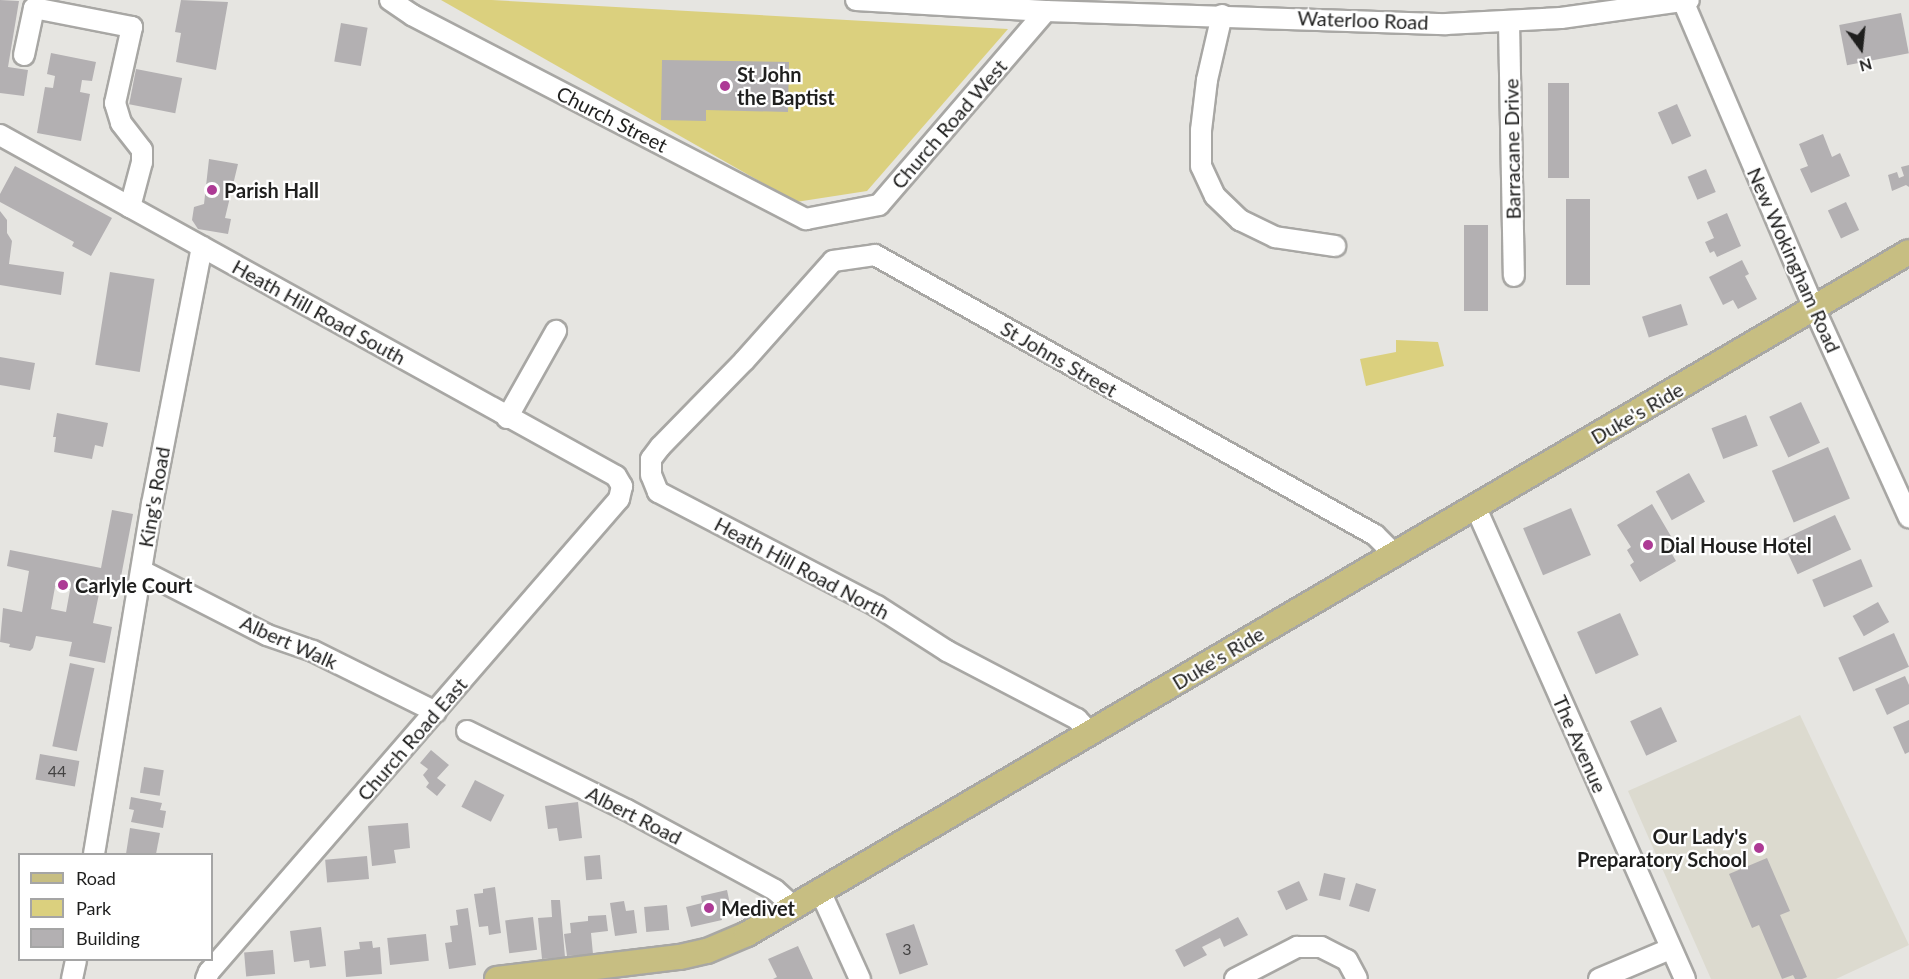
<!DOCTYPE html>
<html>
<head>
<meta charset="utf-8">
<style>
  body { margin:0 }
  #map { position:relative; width:1909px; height:979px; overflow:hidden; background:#e6e5e1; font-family:Lato,sans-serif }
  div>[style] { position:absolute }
  .built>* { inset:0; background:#dcdacf }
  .green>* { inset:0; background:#dbd07e }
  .building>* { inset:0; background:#b3b0b2; transform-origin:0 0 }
  .roads { filter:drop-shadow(2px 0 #a8a7a4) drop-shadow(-2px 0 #a8a7a4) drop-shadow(0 2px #a8a7a4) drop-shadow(0 -2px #a8a7a4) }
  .minor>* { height:20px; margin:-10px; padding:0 10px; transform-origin:10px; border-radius:10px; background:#fff }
  .major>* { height:24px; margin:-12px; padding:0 12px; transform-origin:12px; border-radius:12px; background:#c7be82 }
  .dots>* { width:16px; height:16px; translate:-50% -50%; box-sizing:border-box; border:3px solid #fff; border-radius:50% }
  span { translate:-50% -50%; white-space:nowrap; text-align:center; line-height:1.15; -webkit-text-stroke:4.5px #fff; paint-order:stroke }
  .number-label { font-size:16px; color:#444343 }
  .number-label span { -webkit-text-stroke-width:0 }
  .street-label { font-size:20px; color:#1f1f1e }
  .poi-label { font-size:20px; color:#1f1f1e; font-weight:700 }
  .left { translate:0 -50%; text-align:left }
  .right { translate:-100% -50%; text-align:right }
  .legend { position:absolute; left:18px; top:853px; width:195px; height:108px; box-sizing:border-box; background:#fff; border:2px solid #a5a5a5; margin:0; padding:8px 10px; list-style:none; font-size:18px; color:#1f1f1e }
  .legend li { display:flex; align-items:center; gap:12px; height:30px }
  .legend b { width:30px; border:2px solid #a5a5a5 }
  .north { position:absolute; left:1831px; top:18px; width:60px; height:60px; -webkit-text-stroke:4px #fff; paint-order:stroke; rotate:165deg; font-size:16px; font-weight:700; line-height:24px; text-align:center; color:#1f1f1e }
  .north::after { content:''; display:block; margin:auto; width:21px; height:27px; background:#1f1f1e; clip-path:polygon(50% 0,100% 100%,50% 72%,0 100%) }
</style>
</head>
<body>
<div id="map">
  <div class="built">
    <div style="clip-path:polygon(1800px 715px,1909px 945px,1836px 979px,1711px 979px,1628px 791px)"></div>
  </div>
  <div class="green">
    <div style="clip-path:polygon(441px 0,492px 0,1008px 29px,867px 191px,796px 202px)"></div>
    <div style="clip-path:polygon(1396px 340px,1438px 342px,1444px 366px,1366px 386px,1360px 359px,1396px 352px)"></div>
  </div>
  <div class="building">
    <div style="clip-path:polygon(0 0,19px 1px,8px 67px,28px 70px,24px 96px,0 93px)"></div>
    <div style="clip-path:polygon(181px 0,228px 2px,216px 70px,176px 62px,181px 33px,175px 32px)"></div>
    <div style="left:1901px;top:13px;width:41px;height:63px;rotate:79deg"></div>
    <div style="left:341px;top:23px;width:27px;height:39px;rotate:10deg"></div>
    <div style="clip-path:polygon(51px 53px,96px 62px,92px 81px,82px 80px,80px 92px,90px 94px,81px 141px,37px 133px,45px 87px,53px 88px,55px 76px,47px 74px)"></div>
    <div style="clip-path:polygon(662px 60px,789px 62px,788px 112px,706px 110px,706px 121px,661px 120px)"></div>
    <div style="left:136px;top:69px;width:47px;height:36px;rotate:11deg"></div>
    <div style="left:1548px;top:83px;width:21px;height:95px"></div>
    <div style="left:1677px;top:104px;width:35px;height:21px;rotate:66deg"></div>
    <div style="clip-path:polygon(1823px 134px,1832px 157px,1840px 153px,1850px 176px,1811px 193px,1800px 169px,1808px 166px,1799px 144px)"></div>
    <div style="clip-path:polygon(209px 159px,238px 164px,225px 218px,231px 219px,228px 234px,198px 229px,192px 220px,194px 207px,204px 204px)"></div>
    <div style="clip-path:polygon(1909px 165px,1909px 187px,1906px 185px,1892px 191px,1888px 175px,1897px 172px,1899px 178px,1904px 176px,1901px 167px)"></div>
    <div style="clip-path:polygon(15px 166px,112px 218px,91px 256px,72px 246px,74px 242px,0 202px,0 194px)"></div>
    <div style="left:1706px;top:169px;width:25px;height:20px;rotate:67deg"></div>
    <div style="left:1566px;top:199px;width:24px;height:86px"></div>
    <div style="left:1846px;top:202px;width:31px;height:20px;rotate:65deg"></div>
    <div style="clip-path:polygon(0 211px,7px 220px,7px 233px,12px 241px,9px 264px,64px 272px,61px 295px,0 285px)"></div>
    <div style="clip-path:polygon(1727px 213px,1741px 246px,1717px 257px,1714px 251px,1710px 253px,1705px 242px,1714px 238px,1707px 222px)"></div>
    <div style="left:1464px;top:225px;width:24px;height:86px"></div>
    <div style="clip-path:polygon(1742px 260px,1749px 274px,1745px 276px,1757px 299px,1738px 309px,1733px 300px,1723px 305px,1709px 277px)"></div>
    <div style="left:110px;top:272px;width:45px;height:94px;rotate:9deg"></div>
    <div style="left:1681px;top:304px;width:22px;height:41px;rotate:72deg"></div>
    <div style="clip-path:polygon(0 357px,35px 363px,30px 390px,0 385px)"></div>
    <div style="left:1801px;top:402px;width:45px;height:35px;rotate:65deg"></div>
    <div style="clip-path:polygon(57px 413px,108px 423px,103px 447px,95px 445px,92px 459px,54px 452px,56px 437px,53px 437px)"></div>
    <div style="left:1746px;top:415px;width:33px;height:37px;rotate:69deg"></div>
    <div style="left:1828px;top:447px;width:56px;height:61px;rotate:67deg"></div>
    <div style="left:1689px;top:473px;width:33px;height:38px;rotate:61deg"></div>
    <div style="clip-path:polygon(1652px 504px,1672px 538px,1665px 542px,1676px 561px,1640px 582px,1630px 565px,1634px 562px,1627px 550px,1631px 547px,1617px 525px)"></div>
    <div style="left:1571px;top:508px;width:51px;height:52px;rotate:67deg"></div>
    <div style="clip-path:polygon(evenodd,112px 510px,133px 514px,119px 587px,101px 584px,93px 623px,112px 627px,105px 663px,69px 656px,72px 642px,36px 636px,33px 648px,30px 651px,9px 647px,10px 644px,0 642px,3px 608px,22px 612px,29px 571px,7px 566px,10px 550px,101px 568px,112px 510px,55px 587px,70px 590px,66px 612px,51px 609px,55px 587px)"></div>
    <div style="left:1835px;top:515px;width:38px;height:59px;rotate:65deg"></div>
    <div style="left:1861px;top:559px;width:30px;height:53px;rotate:67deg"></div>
    <div style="left:1878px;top:602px;width:23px;height:29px;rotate:61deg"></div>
    <div style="left:1620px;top:613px;width:46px;height:47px;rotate:66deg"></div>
    <div style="left:1894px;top:633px;width:37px;height:61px;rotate:66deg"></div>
    <div style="left:70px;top:663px;width:25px;height:85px;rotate:12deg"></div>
    <div style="clip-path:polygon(1905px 676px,1909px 685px,1909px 704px,1887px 715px,1875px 689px)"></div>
    <div style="left:1661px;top:707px;width:38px;height:34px;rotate:65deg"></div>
    <div style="clip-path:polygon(1909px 720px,1909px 752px,1905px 754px,1893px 727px)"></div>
    <div style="clip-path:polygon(431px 750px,449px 765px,437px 778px,446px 785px,437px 796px,426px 787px,429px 783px,423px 775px,428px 769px,420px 763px)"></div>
    <div style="left:40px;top:754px;width:40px;height:26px;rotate:10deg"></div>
    <div style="left:144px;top:767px;width:20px;height:26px;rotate:9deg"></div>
    <div style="left:475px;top:780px;width:33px;height:30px;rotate:27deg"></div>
    <div style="clip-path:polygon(131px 797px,162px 803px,160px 810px,166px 811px,163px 828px,131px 822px,134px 810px,129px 809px)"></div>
    <div style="clip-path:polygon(578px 802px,582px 838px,559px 841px,557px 828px,548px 829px,545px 806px)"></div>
    <div style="clip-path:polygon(408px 823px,410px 848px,394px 850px,396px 863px,372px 866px,368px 826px)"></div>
    <div style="clip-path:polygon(130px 828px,160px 833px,156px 854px,126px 854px)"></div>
    <div style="left:600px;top:855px;width:24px;height:16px;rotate:85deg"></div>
    <div style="left:367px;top:856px;width:23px;height:42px;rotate:85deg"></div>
    <div style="clip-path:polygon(1767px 858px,1790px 911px,1780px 915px,1807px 977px,1802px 979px,1795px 979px,1793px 975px,1782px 979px,1759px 925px,1752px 928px,1729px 874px)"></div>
    <div style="left:1324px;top:873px;width:22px;height:23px;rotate:13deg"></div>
    <div style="left:1299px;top:881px;width:21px;height:24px;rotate:65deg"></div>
    <div style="left:1356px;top:883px;width:21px;height:24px;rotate:17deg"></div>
    <div style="clip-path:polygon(495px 887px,501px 933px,489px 935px,488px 926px,479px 927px,474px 894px,483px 893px,483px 889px)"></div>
    <div style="clip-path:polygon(727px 890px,731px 909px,720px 912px,722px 920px,691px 927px,686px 907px,702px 903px,701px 896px)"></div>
    <div style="clip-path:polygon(551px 900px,560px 900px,565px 957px,542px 959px,538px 918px,552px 917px)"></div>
    <div style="clip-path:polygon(624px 901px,626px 911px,634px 910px,637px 933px,615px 936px,610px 903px)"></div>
    <div style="left:667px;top:905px;width:25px;height:23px;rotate:85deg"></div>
    <div style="clip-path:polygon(468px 908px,476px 965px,449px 969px,445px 943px,452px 942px,450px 926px,458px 925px,456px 910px)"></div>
    <div style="clip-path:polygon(606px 915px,608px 931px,591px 933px,593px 954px,567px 956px,564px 934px,571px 933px,570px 923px,588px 921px,588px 916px)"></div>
    <div style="left:533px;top:917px;width:33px;height:28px;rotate:83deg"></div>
    <div style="clip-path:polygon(1238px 917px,1248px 935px,1224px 947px,1220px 938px,1202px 947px,1207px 955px,1184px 967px,1175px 950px)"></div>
    <div style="left:914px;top:924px;width:43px;height:30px;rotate:71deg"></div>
    <div style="clip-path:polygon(321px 927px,326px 966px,310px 968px,309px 960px,294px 962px,290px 931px)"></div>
    <div style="left:426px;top:934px;width:27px;height:39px;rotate:84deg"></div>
    <div style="clip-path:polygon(372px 941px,373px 948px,380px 947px,382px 974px,346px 977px,344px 951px,360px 949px,359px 942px)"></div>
    <div style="clip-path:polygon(798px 946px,813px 979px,773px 979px,777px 977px,768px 959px)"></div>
    <div style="left:273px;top:950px;width:24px;height:29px;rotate:85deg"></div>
  </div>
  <div class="roads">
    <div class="minor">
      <div style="left:390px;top:0;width:27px;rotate:34deg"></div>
      <div style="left:412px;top:15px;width:444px;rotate:27.4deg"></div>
      <div style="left:806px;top:219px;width:74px;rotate:-10.9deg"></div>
      <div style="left:879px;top:205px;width:256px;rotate:-49.3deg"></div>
      <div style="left:856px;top:0;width:190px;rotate:3.3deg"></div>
      <div style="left:1046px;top:11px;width:400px;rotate:1.9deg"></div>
      <div style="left:1446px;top:24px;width:115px;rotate:-3deg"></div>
      <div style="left:1561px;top:18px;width:129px;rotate:-8deg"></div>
      <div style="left:1683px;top:1px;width:334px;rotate:66.9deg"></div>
      <div style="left:1814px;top:308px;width:230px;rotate:65.6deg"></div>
      <div style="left:1222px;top:15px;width:67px;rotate:103deg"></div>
      <div style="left:1207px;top:80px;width:50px;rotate:96.8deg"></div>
      <div style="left:1201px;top:130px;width:36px;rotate:90deg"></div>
      <div style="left:1201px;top:166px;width:33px;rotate:65deg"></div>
      <div style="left:1215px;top:196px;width:35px;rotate:44deg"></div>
      <div style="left:1240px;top:220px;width:39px;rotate:26deg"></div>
      <div style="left:1275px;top:237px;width:61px;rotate:8.5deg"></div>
      <div style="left:1509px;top:22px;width:254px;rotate:88.9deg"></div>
      <div style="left:24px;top:55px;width:48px;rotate:-78deg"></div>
      <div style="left:34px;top:8px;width:100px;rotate:11deg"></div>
      <div style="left:132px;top:27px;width:78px;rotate:102.6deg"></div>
      <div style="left:115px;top:103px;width:21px;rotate:73deg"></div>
      <div style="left:121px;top:123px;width:34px;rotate:52deg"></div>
      <div style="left:142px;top:150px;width:12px;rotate:90deg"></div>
      <div style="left:142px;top:162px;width:47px;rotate:104.9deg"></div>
      <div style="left:0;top:135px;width:704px;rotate:28.97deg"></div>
      <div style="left:616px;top:476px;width:12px;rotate:59deg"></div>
      <div style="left:622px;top:486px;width:13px;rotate:103deg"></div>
      <div style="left:619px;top:499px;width:626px;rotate:130.92deg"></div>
      <div style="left:209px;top:972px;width:8px;rotate:113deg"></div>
      <div style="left:507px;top:418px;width:100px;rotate:-60.6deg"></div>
      <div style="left:1476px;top:508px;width:515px;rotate:66.07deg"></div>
      <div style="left:142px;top:571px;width:140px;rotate:27.1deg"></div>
      <div style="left:267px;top:635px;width:49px;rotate:19.2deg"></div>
      <div style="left:313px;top:651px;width:137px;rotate:26.4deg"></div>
      <div style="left:467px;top:731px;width:178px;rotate:26.3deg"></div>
      <div style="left:627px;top:810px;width:168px;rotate:28.4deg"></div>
      <div style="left:775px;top:890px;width:27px;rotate:42deg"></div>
      <div style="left:1090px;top:733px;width:19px;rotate:-133deg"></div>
      <div style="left:1077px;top:719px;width:147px;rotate:-152.4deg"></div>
      <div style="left:947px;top:651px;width:83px;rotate:-147.3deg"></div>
      <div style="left:877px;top:606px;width:247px;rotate:-152.5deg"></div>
      <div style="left:658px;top:492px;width:18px;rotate:-112deg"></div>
      <div style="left:651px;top:475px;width:16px;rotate:-90deg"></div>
      <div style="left:651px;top:459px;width:15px;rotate:-53deg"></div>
      <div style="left:660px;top:447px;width:120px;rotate:-45.7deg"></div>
      <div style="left:744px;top:361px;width:134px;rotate:-48.3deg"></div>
      <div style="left:833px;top:261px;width:42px;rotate:-8.1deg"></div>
      <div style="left:875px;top:255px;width:573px;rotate:29.25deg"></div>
      <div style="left:1375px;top:535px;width:27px;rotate:45deg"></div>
      <div style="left:94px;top:854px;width:355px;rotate:-80.6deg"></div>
      <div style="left:152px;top:504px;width:262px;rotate:-79deg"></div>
      <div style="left:820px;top:891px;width:97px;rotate:65.6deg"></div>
      <div style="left:72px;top:979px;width:19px;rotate:-78deg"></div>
      <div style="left:1235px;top:979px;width:70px;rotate:-27.3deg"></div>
      <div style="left:1297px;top:947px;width:24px"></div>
      <div style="left:1321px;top:947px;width:29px;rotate:27deg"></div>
      <div style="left:1347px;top:960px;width:21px;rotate:62deg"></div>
      <div style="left:1599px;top:979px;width:77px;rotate:-22.9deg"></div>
    </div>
    <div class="major">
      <div style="left:497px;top:979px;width:184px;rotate:-6.9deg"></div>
      <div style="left:680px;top:957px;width:28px;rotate:-13deg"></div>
      <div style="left:707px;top:951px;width:43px;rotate:-23deg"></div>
      <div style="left:747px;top:934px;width:1347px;rotate:-30.41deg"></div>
    </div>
  </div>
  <div class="dots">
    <div style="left:725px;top:86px;background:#ad3a95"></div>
    <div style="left:212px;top:190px;background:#ad3a95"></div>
    <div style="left:1648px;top:545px;background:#ad3a95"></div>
    <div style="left:63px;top:585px;background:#ad3a95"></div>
    <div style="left:1759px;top:848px;background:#ad3a95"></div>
    <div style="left:709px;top:908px;background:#ad3a95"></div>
  </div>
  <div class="number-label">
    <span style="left:57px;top:771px">44</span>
    <span style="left:907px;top:949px">3</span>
  </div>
  <div class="street-label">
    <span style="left:1363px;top:20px;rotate:2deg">Waterloo Road</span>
    <span style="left:612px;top:119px;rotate:27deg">Church Street</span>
    <span style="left:949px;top:124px;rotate:-49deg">Church Road West</span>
    <span style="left:1512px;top:149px;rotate:-91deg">Barracane Drive</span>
    <span style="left:1794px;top:260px;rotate:66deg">New Wokingham Road</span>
    <span style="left:319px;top:312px;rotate:29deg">Heath Hill Road South</span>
    <span style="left:1059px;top:359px;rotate:30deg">St Johns Street</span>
    <span style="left:1637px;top:413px;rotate:-30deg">Duke's Ride</span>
    <span style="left:154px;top:497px;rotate:-80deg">King's Road</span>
    <span style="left:802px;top:568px;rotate:28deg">Heath Hill Road North</span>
    <span style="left:289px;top:642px;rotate:24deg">Albert Walk</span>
    <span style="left:1218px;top:658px;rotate:-31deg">Duke's Ride</span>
    <span style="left:412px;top:739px;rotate:-49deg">Church Road East</span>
    <span style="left:1580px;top:744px;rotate:66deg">The Avenue</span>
    <span style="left:634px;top:815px;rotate:27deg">Albert Road</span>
  </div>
  <div class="poi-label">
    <span class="left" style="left:737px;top:86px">St John<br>the Baptist</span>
    <span class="left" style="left:224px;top:190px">Parish Hall</span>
    <span class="left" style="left:1660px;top:545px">Dial House Hotel</span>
    <span class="left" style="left:75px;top:585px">Carlyle Court</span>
    <span class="right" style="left:1747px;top:848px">Our Lady's<br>Preparatory School</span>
    <span class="left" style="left:721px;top:908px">Medivet</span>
  </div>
  <ul class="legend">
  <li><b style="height:8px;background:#c7be82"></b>Road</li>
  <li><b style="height:16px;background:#dbd07e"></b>Park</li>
  <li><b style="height:16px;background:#b3b0b2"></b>Building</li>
  </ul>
  <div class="north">N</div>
</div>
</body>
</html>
